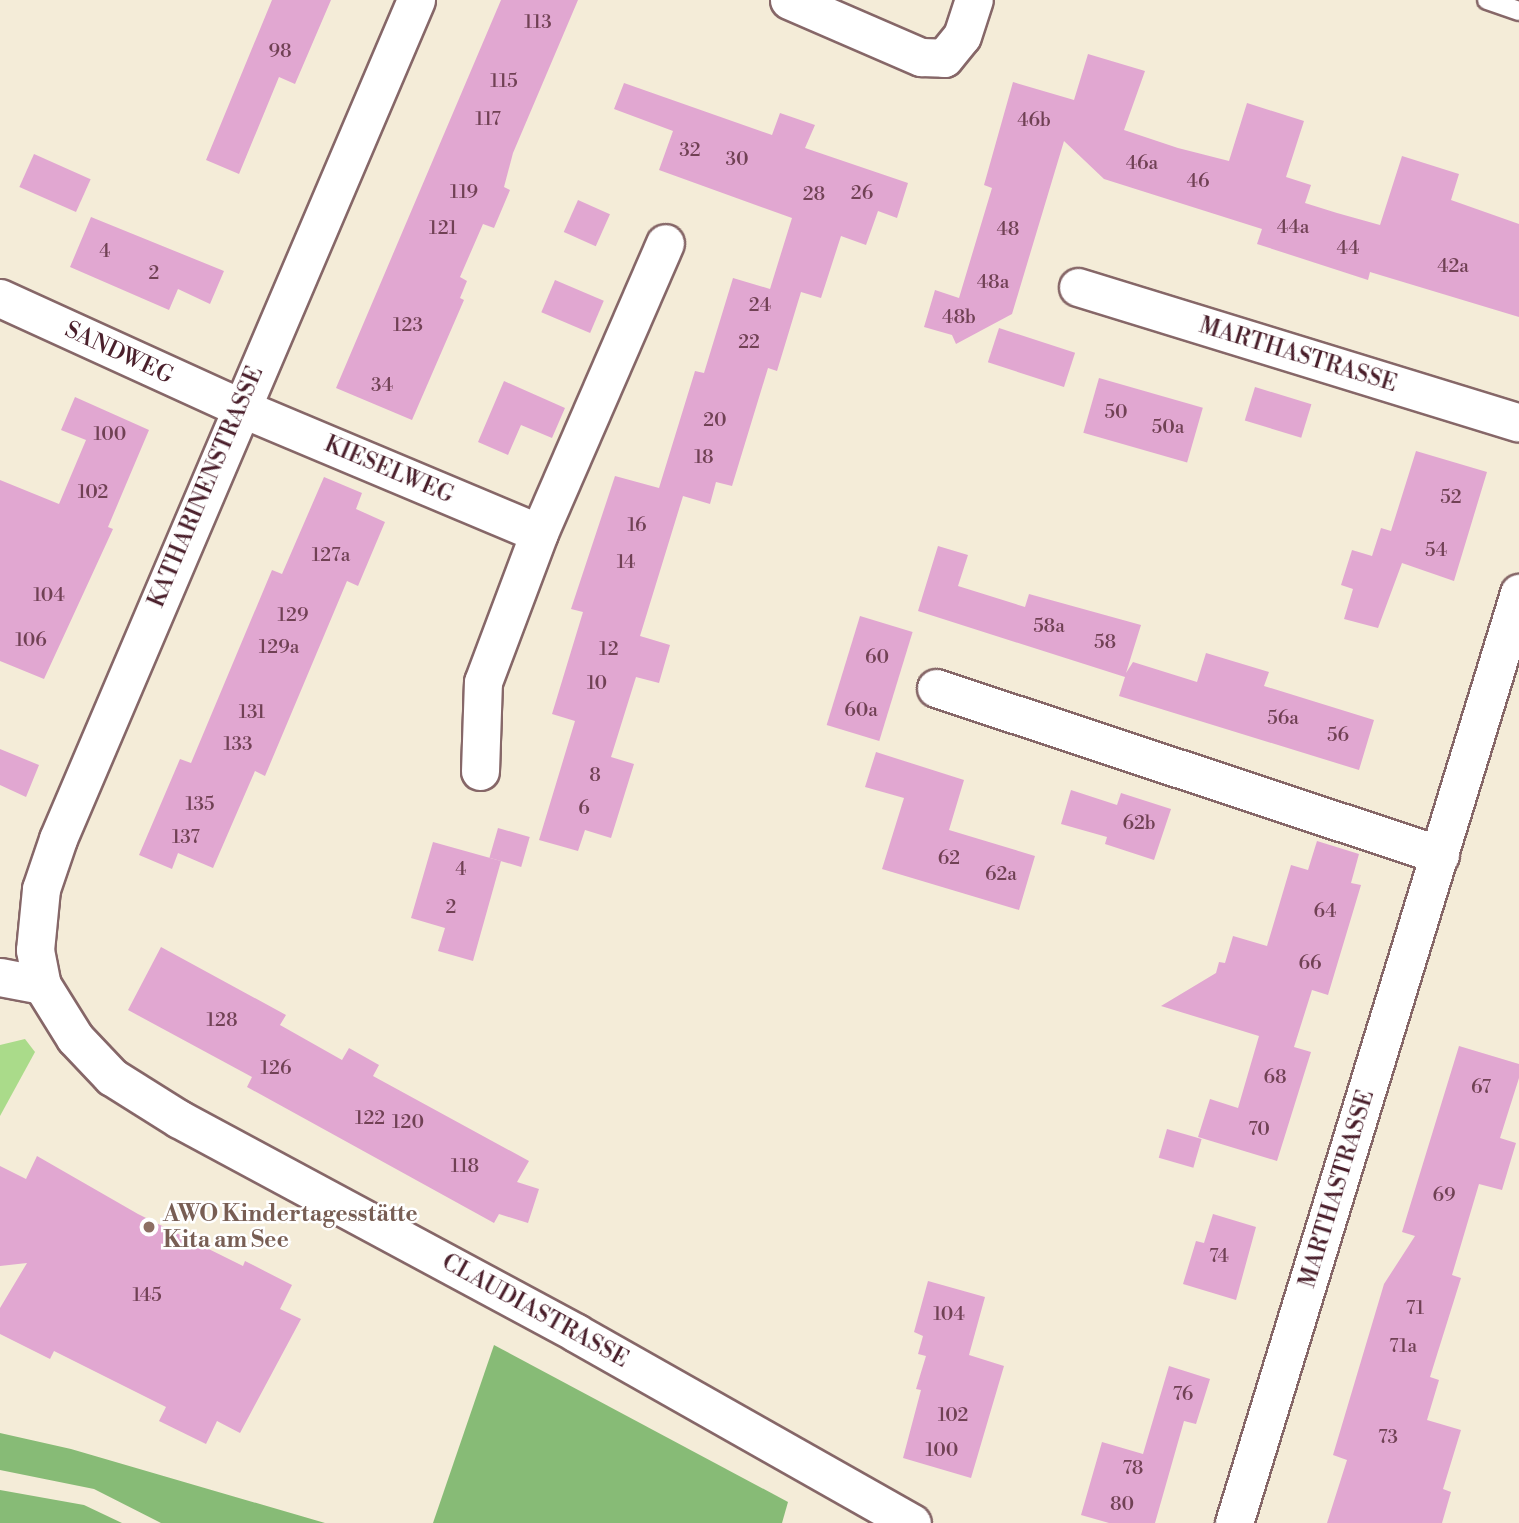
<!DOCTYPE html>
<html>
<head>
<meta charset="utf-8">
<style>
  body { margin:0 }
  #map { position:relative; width:1519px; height:1523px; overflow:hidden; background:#f4ecd8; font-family:"Libre Bodoni",serif }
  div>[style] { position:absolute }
  .green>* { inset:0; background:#aadb8a }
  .forest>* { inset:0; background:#87bb76 }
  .building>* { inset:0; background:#e1a7d1; transform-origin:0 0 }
  .roads { filter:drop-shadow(2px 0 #866768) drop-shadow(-2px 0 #866768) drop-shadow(0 2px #866768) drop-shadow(0 -2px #866768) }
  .service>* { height:18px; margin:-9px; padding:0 9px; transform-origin:9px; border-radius:9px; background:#fff }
  .minor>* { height:37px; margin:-18.5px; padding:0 18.5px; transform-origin:18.5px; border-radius:18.5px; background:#fff }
  .dots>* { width:19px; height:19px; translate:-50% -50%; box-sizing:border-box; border:4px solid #fff; border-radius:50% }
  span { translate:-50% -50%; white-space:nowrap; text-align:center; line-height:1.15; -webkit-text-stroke:5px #fff; paint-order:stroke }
  .number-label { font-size:19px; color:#704154 }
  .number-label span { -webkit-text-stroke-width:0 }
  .street-label { font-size:23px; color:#4a1f2b }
  .education-label { font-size:23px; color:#785e54; font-weight:700 }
  .left { translate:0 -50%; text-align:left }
</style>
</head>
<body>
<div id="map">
  <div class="green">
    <div style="clip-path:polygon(25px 1039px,35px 1052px,0 1116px,0 1045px)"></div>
  </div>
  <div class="forest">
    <div style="clip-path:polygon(494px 1345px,788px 1502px,782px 1523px,433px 1523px)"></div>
    <div style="clip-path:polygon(0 1433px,71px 1449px,325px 1523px,161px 1523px,94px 1489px,0 1470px)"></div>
    <div style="clip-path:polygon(0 1490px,84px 1505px,122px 1523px,0 1523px)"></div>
  </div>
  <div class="building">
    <div style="clip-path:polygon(272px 0,331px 0,295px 84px,279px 77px,239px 174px,206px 160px)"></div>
    <div style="clip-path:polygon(501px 0,578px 0,513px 153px,504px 187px,510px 190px,494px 228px,483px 224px,460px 277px,467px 281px,460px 298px,464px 300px,412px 420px,336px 388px)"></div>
    <div style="clip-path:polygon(1088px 54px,1145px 71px,1124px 130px,1178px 148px,1229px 161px,1247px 103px,1304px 121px,1286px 177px,1311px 185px,1305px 203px,1337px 213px,1380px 225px,1402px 156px,1459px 174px,1451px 200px,1519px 224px,1519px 317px,1370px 272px,1368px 280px,1257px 244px,1262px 229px,1104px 179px,1064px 141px,1012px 314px,956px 344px,952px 335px,924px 327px,935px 290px,959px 298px,992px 188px,984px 185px,1013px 82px,1074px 100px)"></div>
    <div style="clip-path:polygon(624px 83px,772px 135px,780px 113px,815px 125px,805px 148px,908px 183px,897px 218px,878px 211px,866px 245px,841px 236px,821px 298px,801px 292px,777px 371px,768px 368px,732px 486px,716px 482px,710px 504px,683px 496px,640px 636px,670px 645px,659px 683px,636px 677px,611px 757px,634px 764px,611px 838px,585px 830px,578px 851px,539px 840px,575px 721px,552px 714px,583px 612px,571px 609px,615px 476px,659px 488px,695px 371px,704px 373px,733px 278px,770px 289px,792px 218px,659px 170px,673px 131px,614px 109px)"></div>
    <div style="left:34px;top:154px;width:62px;height:36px;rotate:24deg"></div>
    <div style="left:578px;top:200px;width:35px;height:35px;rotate:24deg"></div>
    <div style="clip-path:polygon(91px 217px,224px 271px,210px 304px,178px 289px,169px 310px,70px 267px)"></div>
    <div style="left:555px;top:280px;width:53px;height:35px;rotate:23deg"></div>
    <div style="left:999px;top:328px;width:80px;height:36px;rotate:18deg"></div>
    <div style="left:1099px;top:378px;width:108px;height:57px;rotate:16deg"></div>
    <div style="clip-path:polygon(504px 381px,565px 408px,552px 438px,521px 425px,508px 455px,478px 442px)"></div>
    <div style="left:1255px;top:387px;width:59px;height:35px;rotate:17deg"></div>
    <div style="clip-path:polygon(75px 397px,149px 430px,108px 527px,113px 529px,44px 679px,0 661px,0 480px,59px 504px,86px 440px,61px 430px)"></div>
    <div style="clip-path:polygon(1416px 451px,1487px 472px,1454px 581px,1402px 563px,1378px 628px,1344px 619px,1353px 589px,1341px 585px,1352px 550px,1372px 556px,1381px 528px,1391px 531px)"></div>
    <div style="clip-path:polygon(324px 477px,362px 493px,356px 509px,385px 522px,358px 586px,347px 581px,265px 776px,255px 771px,213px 868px,178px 853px,172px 869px,139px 855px,180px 759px,191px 763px,272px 570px,282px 574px)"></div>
    <div style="clip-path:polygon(938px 546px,968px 555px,958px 586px,1025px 607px,1029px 594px,1141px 625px,1126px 673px,1133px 662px,1197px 682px,1206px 653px,1269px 672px,1264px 686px,1374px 720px,1359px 770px,1119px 696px,1125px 677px,918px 611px)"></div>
    <div style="left:860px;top:616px;width:55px;height:114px;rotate:17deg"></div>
    <div style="clip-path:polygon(0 749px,39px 765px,26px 797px,0 785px)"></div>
    <div style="clip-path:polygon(876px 752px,964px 780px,949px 830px,1035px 856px,1019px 910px,882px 869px,904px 798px,865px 787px)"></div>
    <div style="clip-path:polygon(1071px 790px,1117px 805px,1121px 793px,1171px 809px,1154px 860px,1105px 844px,1107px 837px,1061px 824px)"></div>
    <div style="left:498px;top:828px;width:33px;height:31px;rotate:16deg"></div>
    <div style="clip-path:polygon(1317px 841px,1359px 854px,1351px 883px,1361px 885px,1328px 995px,1312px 990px,1294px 1047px,1311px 1052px,1277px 1161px,1198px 1137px,1210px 1099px,1238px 1108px,1259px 1036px,1161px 1006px,1216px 973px,1219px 962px,1225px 963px,1233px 936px,1267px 946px,1291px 865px,1308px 870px)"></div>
    <div style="clip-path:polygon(433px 842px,501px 861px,473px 961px,438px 951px,445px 928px,411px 918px)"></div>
    <div style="clip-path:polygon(161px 947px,286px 1015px,280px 1025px,342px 1060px,349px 1048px,379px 1065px,373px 1076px,529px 1161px,517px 1182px,539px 1189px,528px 1223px,499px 1214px,494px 1223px,247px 1087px,252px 1077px,128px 1010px)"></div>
    <div style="clip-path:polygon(1459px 1046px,1519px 1064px,1519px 1078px,1500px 1138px,1516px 1143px,1502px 1190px,1479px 1184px,1452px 1275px,1461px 1278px,1430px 1377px,1439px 1380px,1427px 1420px,1461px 1430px,1443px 1489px,1451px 1492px,1442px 1523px,1327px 1523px,1347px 1460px,1333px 1455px,1384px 1284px,1415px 1236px,1402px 1232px)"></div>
    <div style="left:1167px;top:1129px;width:36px;height:30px;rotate:16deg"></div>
    <div style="clip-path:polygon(37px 1156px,138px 1214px,243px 1266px,245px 1261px,292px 1285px,280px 1309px,301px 1319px,240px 1433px,217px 1421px,206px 1444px,159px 1421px,166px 1407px,54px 1351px,50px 1359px,0 1334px,0 1308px,27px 1263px,0 1266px,0 1166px,26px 1179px)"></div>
    <div style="clip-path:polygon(1213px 1214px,1256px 1227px,1236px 1300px,1183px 1284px,1196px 1241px,1204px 1243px)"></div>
    <div style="clip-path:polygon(928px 1281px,985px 1297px,969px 1355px,1004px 1366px,971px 1478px,903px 1458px,921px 1390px,916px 1389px,926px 1356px,918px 1354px,923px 1336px,914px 1332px)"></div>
    <div style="clip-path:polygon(1169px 1366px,1210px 1379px,1196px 1424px,1184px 1421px,1155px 1523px,1109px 1523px,1081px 1515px,1102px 1442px,1143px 1454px)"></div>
  </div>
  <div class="roads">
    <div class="service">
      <div style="left:1487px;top:0;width:34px;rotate:19deg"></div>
    </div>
    <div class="minor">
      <div style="left:416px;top:0;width:912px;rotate:113.11deg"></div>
      <div style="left:58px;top:839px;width:53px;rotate:108.8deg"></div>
      <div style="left:41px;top:889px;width:61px;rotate:95.6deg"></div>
      <div style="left:35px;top:950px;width:36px;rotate:79deg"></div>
      <div style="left:42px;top:985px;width:62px;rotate:58.1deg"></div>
      <div style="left:75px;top:1038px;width:54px;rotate:46.5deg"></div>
      <div style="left:112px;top:1077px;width:79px;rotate:32.1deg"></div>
      <div style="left:179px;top:1119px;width:451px;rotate:28.3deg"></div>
      <div style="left:576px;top:1333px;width:386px;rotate:29.5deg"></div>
      <div style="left:789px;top:0;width:144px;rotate:23.4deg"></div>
      <div style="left:921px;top:57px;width:23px;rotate:2deg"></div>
      <div style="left:944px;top:58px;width:28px;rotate:-51deg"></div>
      <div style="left:962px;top:36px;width:38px;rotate:-72deg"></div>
      <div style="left:1078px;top:287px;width:461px;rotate:17.1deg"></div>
      <div style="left:0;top:298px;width:263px;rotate:24.5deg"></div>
      <div style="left:239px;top:407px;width:325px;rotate:22.8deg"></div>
      <div style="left:936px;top:688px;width:531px;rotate:18.33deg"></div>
      <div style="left:480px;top:771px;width:89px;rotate:-88.1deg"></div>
      <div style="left:483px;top:682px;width:159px;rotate:-69.4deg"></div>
      <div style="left:539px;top:533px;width:316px;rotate:-66.5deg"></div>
      <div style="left:0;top:977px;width:43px;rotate:10.8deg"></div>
      <div style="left:1234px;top:1523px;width:973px;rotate:-72.96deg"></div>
    </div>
  </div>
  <div class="dots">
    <div style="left:149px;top:1227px;background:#8d6e63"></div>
  </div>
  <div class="number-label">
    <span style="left:538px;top:23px">113</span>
    <span style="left:280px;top:52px">98</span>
    <span style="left:504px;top:82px">115</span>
    <span style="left:488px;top:120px">117</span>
    <span style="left:1034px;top:121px">46b</span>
    <span style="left:690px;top:151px">32</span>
    <span style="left:737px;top:160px">30</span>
    <span style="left:1142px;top:164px">46a</span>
    <span style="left:1198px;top:182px">46</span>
    <span style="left:464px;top:193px">119</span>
    <span style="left:862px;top:194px">26</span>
    <span style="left:814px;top:195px">28</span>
    <span style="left:1293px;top:228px">44a</span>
    <span style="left:443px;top:229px">121</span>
    <span style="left:1008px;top:230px">48</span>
    <span style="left:1348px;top:249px">44</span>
    <span style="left:105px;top:252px">4</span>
    <span style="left:1453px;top:267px">42a</span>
    <span style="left:154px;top:274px">2</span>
    <span style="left:993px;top:283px">48a</span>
    <span style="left:760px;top:306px">24</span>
    <span style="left:959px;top:318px">48b</span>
    <span style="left:408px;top:326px">123</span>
    <span style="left:749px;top:343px">22</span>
    <span style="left:382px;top:386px">34</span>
    <span style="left:1116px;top:413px">50</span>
    <span style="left:715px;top:421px">20</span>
    <span style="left:1168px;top:428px">50a</span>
    <span style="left:110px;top:435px">100</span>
    <span style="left:704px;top:458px">18</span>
    <span style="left:93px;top:493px">102</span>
    <span style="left:1451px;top:498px">52</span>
    <span style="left:637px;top:526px">16</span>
    <span style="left:1436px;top:551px">54</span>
    <span style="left:331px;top:556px">127a</span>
    <span style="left:626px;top:563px">14</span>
    <span style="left:49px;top:596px">104</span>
    <span style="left:293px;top:616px">129</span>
    <span style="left:1049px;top:627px">58a</span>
    <span style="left:31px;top:641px">106</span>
    <span style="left:1105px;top:643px">58</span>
    <span style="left:279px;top:648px">129a</span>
    <span style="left:609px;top:650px">12</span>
    <span style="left:877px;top:658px">60</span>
    <span style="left:597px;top:684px">10</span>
    <span style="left:861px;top:711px">60a</span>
    <span style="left:252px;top:713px">131</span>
    <span style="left:1283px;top:719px">56a</span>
    <span style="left:1338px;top:736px">56</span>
    <span style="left:238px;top:745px">133</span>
    <span style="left:595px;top:776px">8</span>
    <span style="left:200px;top:805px">135</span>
    <span style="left:584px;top:809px">6</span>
    <span style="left:1139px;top:824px">62b</span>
    <span style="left:186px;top:838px">137</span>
    <span style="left:949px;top:859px">62</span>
    <span style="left:461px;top:870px">4</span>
    <span style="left:1001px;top:875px">62a</span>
    <span style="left:451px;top:908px">2</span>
    <span style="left:1325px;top:912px">64</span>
    <span style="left:1310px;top:964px">66</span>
    <span style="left:222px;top:1021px">128</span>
    <span style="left:276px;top:1069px">126</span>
    <span style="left:1275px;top:1078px">68</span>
    <span style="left:1481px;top:1088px">67</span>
    <span style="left:370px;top:1119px">122</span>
    <span style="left:408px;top:1123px">120</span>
    <span style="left:1259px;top:1130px">70</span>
    <span style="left:465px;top:1167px">118</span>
    <span style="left:1444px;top:1196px">69</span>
    <span style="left:1219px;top:1257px">74</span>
    <span style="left:147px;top:1296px">145</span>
    <span style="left:1415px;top:1309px">71</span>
    <span style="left:949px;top:1315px">104</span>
    <span style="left:1403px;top:1347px">71a</span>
    <span style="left:1183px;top:1395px">76</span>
    <span style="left:953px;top:1416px">102</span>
    <span style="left:1388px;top:1438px">73</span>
    <span style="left:942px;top:1451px">100</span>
    <span style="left:1133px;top:1469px">78</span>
    <span style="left:1122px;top:1505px">80</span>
  </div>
  <div class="street-label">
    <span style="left:119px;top:353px;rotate:25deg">SANDWEG</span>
    <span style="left:1298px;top:355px;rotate:17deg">MARTHASTRASSE</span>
    <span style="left:389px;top:470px;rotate:23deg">KIESELWEG</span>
    <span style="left:206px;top:487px;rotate:-67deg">KATHARINENSTRASSE</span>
    <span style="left:1337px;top:1189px;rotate:-73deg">MARTHASTRASSE</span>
    <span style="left:535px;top:1311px;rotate:29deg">CLAUDIASTRASSE</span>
  </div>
  <div class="education-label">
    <span class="left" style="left:163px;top:1227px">AWO Kindertagesstätte<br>Kita am See</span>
  </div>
</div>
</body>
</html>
